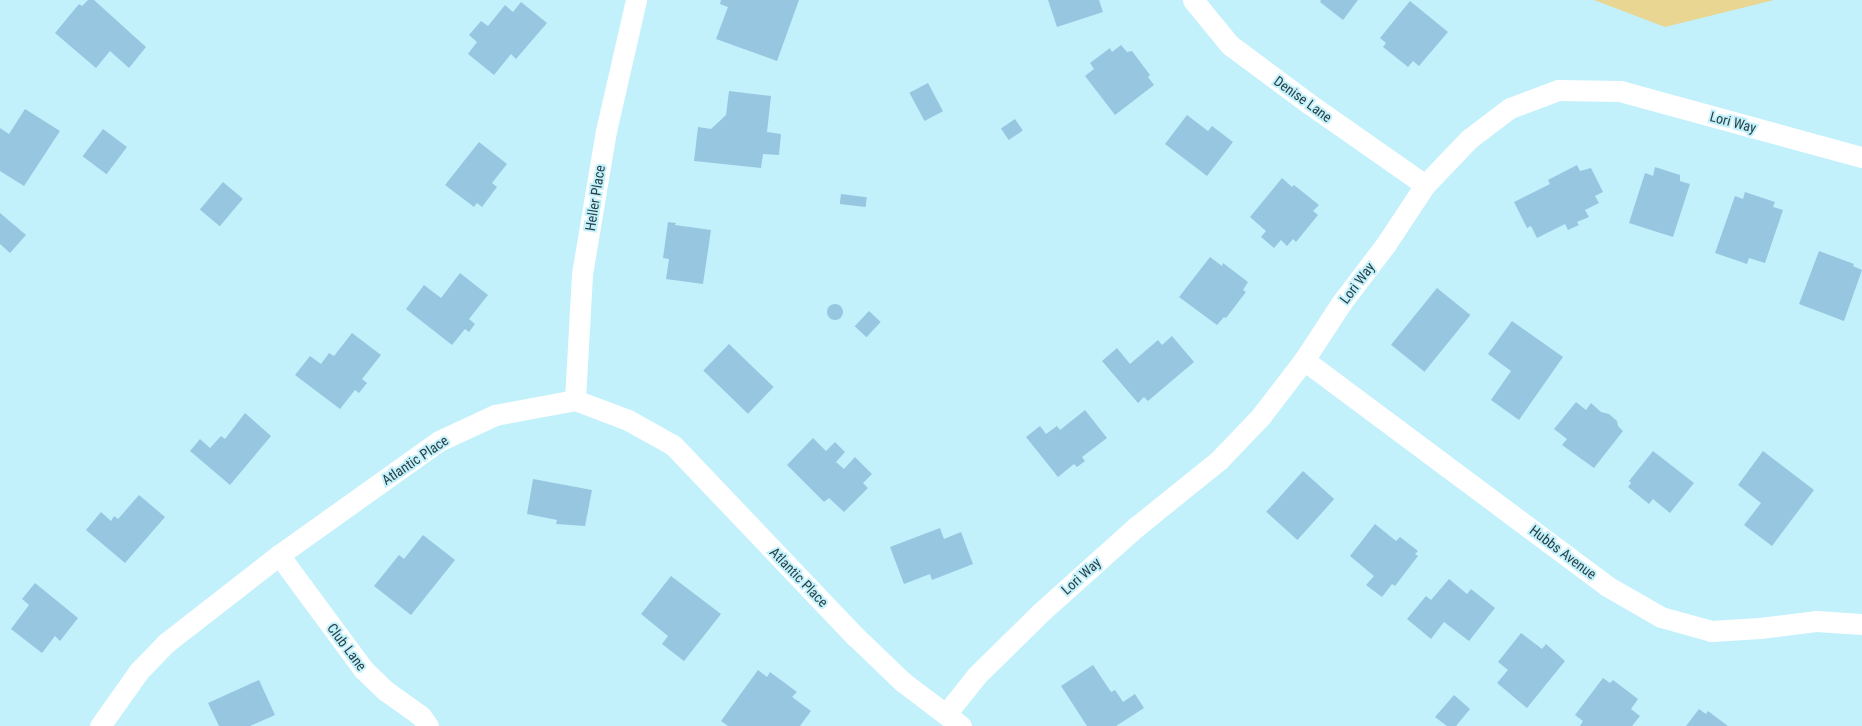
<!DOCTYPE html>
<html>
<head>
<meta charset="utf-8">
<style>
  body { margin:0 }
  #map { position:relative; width:1862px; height:726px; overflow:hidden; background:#c2f1fc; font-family:"Roboto Condensed",sans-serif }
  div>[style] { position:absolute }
  .green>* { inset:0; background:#e9d693 }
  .building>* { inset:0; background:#97c6e1; transform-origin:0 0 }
  .round { border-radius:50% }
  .street>* { height:21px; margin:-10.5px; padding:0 10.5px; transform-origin:10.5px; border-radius:10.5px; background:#fff }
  span { translate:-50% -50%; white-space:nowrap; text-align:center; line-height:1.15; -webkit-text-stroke:4px #c2f1fc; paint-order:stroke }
  .street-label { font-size:14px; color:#283f45 }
</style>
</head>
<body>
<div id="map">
  <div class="green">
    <div style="clip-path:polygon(1594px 0,1774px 0,1665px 27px)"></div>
  </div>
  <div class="building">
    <div style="clip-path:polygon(88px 0,94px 0,146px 47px,129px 68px,110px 51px,96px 68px,55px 33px,79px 4px,82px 6px)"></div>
    <div style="clip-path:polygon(721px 0,799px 0,777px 61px,716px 39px,728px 7px,720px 4px)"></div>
    <div style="clip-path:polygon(1048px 0,1099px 0,1103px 12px,1057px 27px)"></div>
    <div style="clip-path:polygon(1321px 0,1358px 0,1343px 20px,1320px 2px)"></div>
    <div style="clip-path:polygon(1410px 1px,1448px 32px,1419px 66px,1413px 61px,1408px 67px,1383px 47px,1386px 43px,1380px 38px)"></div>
    <div style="clip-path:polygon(521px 2px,547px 23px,516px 59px,511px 54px,494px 75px,468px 54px,477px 42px,469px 35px,481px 21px,488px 26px,505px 5px,513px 12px)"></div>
    <div style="clip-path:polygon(1121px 45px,1127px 52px,1132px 51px,1150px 75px,1148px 77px,1154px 85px,1115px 115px,1085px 76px,1094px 69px,1090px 63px,1110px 48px,1112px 52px)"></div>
    <div style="left:928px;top:83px;width:32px;height:21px;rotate:62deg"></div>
    <div style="clip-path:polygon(729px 91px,771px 96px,767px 132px,781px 134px,779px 155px,763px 154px,761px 168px,694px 161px,698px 127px,711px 129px,726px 115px)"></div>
    <div style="clip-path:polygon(25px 109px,60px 131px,24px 186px,0 171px,0 128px,9px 134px)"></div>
    <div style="clip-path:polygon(1187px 115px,1208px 131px,1212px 126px,1233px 142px,1207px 176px,1165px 144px)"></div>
    <div style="left:1015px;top:119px;width:14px;height:17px;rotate:56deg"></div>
    <div style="left:103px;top:129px;width:30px;height:34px;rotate:37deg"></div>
    <div style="clip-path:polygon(479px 142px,507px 164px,492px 183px,497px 187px,482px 207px,477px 203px,474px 207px,445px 185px)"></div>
    <div style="clip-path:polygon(1577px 165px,1580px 171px,1591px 168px,1603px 192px,1595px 196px,1599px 203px,1585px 210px,1589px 217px,1577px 222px,1579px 225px,1568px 230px,1565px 224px,1537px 238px,1531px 226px,1527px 228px,1514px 202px,1550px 184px,1548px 180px)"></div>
    <div style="clip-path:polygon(1655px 167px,1680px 175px,1680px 181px,1690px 184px,1673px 237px,1629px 223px,1645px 173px,1653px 176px)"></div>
    <div style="clip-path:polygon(1282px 178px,1292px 187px,1294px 185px,1319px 205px,1313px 211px,1318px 215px,1296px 242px,1293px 239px,1287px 246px,1281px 240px,1274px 248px,1261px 237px,1266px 231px,1250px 217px)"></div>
    <div style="left:223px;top:182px;width:26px;height:36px;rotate:40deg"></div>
    <div style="clip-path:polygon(1745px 192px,1775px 202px,1773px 207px,1783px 210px,1765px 263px,1749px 258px,1747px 264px,1715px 253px,1735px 196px,1743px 199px)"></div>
    <div style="left:841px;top:194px;width:26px;height:10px;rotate:7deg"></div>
    <div style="clip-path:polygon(0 213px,26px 235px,10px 253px,0 244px)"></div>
    <div style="clip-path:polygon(668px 222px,676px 223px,675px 225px,711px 230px,703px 284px,666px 279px,669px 259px,663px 258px)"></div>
    <div style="clip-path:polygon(1819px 251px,1854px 264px,1853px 266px,1862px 270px,1844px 321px,1799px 304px)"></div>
    <div style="clip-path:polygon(1210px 257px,1222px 266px,1223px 263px,1248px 282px,1243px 290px,1246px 292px,1226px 318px,1224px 317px,1217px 325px,1179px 297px)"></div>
    <div style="clip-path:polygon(460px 273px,488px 295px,469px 319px,475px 324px,469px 332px,465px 329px,452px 345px,406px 309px,424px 285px,441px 298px)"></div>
    <div style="left:1437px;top:288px;width:43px;height:73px;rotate:39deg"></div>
    <div class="round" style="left:827px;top:304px;width:16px;height:16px"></div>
    <div style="left:869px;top:311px;width:16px;height:21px;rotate:43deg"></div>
    <div style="clip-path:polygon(1512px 321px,1563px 357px,1519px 420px,1491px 400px,1511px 371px,1488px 354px)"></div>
    <div style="clip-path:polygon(352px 333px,381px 355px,362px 379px,367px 383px,359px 393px,355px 390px,340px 409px,295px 375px,310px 356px,321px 364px,329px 353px,334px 356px)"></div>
    <div style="clip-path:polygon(1172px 336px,1194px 362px,1148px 401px,1144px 397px,1138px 403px,1102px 361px,1117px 348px,1130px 364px,1158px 340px,1162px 345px)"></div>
    <div style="left:729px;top:344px;width:62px;height:37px;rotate:44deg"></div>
    <div style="clip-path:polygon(1576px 402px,1586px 410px,1591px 403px,1601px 412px,1609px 414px,1617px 421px,1618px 426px,1623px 431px,1594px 468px,1562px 445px,1567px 439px,1554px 429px)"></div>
    <div style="clip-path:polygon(1085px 410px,1107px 438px,1082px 457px,1085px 461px,1077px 467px,1074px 464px,1058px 477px,1026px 437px,1040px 426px,1046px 434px,1057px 426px,1060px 430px)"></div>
    <div style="clip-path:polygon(245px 413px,271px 436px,230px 485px,190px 451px,200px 439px,210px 448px,221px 436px,225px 439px)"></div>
    <div style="clip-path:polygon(813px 438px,826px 451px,835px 442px,845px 452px,836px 462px,844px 469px,855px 457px,872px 474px,863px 483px,868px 488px,844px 512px,829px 498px,824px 502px,787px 465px)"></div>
    <div style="clip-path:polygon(1653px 451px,1694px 483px,1670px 513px,1653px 499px,1649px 504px,1628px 487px,1631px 483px,1629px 481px)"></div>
    <div style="clip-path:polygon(1763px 451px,1814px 490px,1772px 546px,1744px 525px,1761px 503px,1738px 485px)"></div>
    <div style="left:1303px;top:471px;width:42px;height:55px;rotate:42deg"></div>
    <div style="clip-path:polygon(533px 479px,592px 490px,585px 526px,556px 524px,557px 520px,527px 514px)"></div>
    <div style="clip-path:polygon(139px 495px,165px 517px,125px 563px,86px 530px,101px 512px,111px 521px,114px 516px,118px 519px)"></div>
    <div style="clip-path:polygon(1375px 524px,1396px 541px,1400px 537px,1418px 551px,1415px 554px,1418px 556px,1395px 586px,1392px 584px,1382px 597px,1366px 585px,1374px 576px,1350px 556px)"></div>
    <div style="clip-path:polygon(940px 528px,944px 539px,961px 532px,973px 564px,932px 580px,930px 574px,904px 584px,890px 547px)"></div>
    <div style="clip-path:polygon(423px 535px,455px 560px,411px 615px,374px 586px,399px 555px,404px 559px)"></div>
    <div style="clip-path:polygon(671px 576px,721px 614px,684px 661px,662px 644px,668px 636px,641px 614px)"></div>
    <div style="clip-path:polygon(1449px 579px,1467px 594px,1471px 589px,1495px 608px,1469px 641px,1444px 622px,1431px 639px,1407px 619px,1426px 596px,1431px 600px)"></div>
    <div style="clip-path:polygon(35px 583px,78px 618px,60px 641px,55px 636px,42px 653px,11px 629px,29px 605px,22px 599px)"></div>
    <div style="clip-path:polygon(1521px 633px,1542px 649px,1546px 644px,1565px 661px,1527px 708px,1497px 683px,1508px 670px,1498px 662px)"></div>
    <div style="clip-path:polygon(1093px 665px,1111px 692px,1115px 690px,1123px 702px,1135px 694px,1144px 708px,1116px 726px,1087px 726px,1061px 686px)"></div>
    <div style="clip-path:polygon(758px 670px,767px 677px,770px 672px,797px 692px,792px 697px,811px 711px,800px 726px,728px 726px,721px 721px)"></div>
    <div style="clip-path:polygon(1603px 678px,1610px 683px,1613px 680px,1638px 699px,1631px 709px,1640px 716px,1632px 726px,1580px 726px,1583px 721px,1575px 715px)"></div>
    <div style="clip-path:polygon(259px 680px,275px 715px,250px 726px,219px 726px,208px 703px)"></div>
    <div style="clip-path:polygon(1454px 695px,1470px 709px,1456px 726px,1447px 726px,1435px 717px)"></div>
    <div style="clip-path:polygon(1699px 709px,1706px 714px,1708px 711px,1728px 726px,1686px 726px)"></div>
  </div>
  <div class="street">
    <div style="left:1193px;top:0;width:58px;rotate:50.6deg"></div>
    <div style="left:1230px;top:45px;width:97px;rotate:36.6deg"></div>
    <div style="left:1308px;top:103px;width:143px;rotate:35deg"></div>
    <div style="left:1304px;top:360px;width:378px;rotate:36.7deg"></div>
    <div style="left:1607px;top:586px;width:62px;rotate:29.9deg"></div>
    <div style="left:1661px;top:617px;width:52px;rotate:15.6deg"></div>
    <div style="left:1711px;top:631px;width:49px;rotate:-3.5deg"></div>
    <div style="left:1760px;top:628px;width:56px;rotate:-7.1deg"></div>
    <div style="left:1816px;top:621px;width:46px;rotate:3.7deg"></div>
    <div style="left:575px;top:400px;width:126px;rotate:-86.8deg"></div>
    <div style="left:582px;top:274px;width:145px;rotate:-80.5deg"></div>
    <div style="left:606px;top:131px;width:134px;rotate:-77.1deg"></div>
    <div style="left:279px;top:555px;width:142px;rotate:53.6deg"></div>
    <div style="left:363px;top:669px;width:32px;rotate:44deg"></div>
    <div style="left:386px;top:691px;width:43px;rotate:35.5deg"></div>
    <div style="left:421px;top:716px;width:12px;rotate:55deg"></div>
    <div style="left:946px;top:714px;width:50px;rotate:-51.5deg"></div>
    <div style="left:977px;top:675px;width:88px;rotate:-44.5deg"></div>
    <div style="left:1040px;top:613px;width:129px;rotate:-41.9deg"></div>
    <div style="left:1136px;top:527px;width:107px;rotate:-38.9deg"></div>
    <div style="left:1219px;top:460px;width:61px;rotate:-46.3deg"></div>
    <div style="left:1261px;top:416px;width:71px;rotate:-52.5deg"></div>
    <div style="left:1304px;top:360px;width:69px;rotate:-56.8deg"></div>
    <div style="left:1342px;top:302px;width:73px;rotate:-52.8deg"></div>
    <div style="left:1386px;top:244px;width:71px;rotate:-56.5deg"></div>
    <div style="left:1425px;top:185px;width:64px;rotate:-46.3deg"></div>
    <div style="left:1469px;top:139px;width:51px;rotate:-37.1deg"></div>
    <div style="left:1510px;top:108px;width:51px;rotate:-20.6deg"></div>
    <div style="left:1558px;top:90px;width:62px;rotate:0.9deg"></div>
    <div style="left:1620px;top:91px;width:251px;rotate:15.3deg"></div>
    <div style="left:100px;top:726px;width:67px;rotate:-54.7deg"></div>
    <div style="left:139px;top:671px;width:39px;rotate:-46deg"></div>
    <div style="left:166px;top:643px;width:143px;rotate:-37.9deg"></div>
    <div style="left:279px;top:555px;width:196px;rotate:-35.5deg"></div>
    <div style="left:439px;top:441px;width:62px;rotate:-24.9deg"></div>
    <div style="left:495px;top:415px;width:81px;rotate:-10.6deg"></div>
    <div style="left:575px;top:400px;width:57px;rotate:20.7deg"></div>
    <div style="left:628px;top:420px;width:51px;rotate:29.1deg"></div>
    <div style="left:673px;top:445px;width:265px;rotate:46.4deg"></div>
    <div style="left:856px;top:637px;width:65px;rotate:43.8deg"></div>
    <div style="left:903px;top:682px;width:73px;rotate:37.2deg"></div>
  </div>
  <div class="street-label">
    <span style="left:1303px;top:99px;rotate:36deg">Denise Lane</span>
    <span style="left:1733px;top:122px;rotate:15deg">Lori Way</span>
    <span style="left:595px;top:198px;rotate:-81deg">Heller Place</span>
    <span style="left:1357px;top:283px;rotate:-53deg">Lori Way</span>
    <span style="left:415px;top:460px;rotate:-34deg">Atlantic Place</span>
    <span style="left:1563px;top:552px;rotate:37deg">Hubbs Avenue</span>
    <span style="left:1081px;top:576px;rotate:-42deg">Lori Way</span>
    <span style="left:799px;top:577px;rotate:46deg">Atlantic Place</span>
    <span style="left:347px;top:647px;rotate:53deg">Club Lane</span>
  </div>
</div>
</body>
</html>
